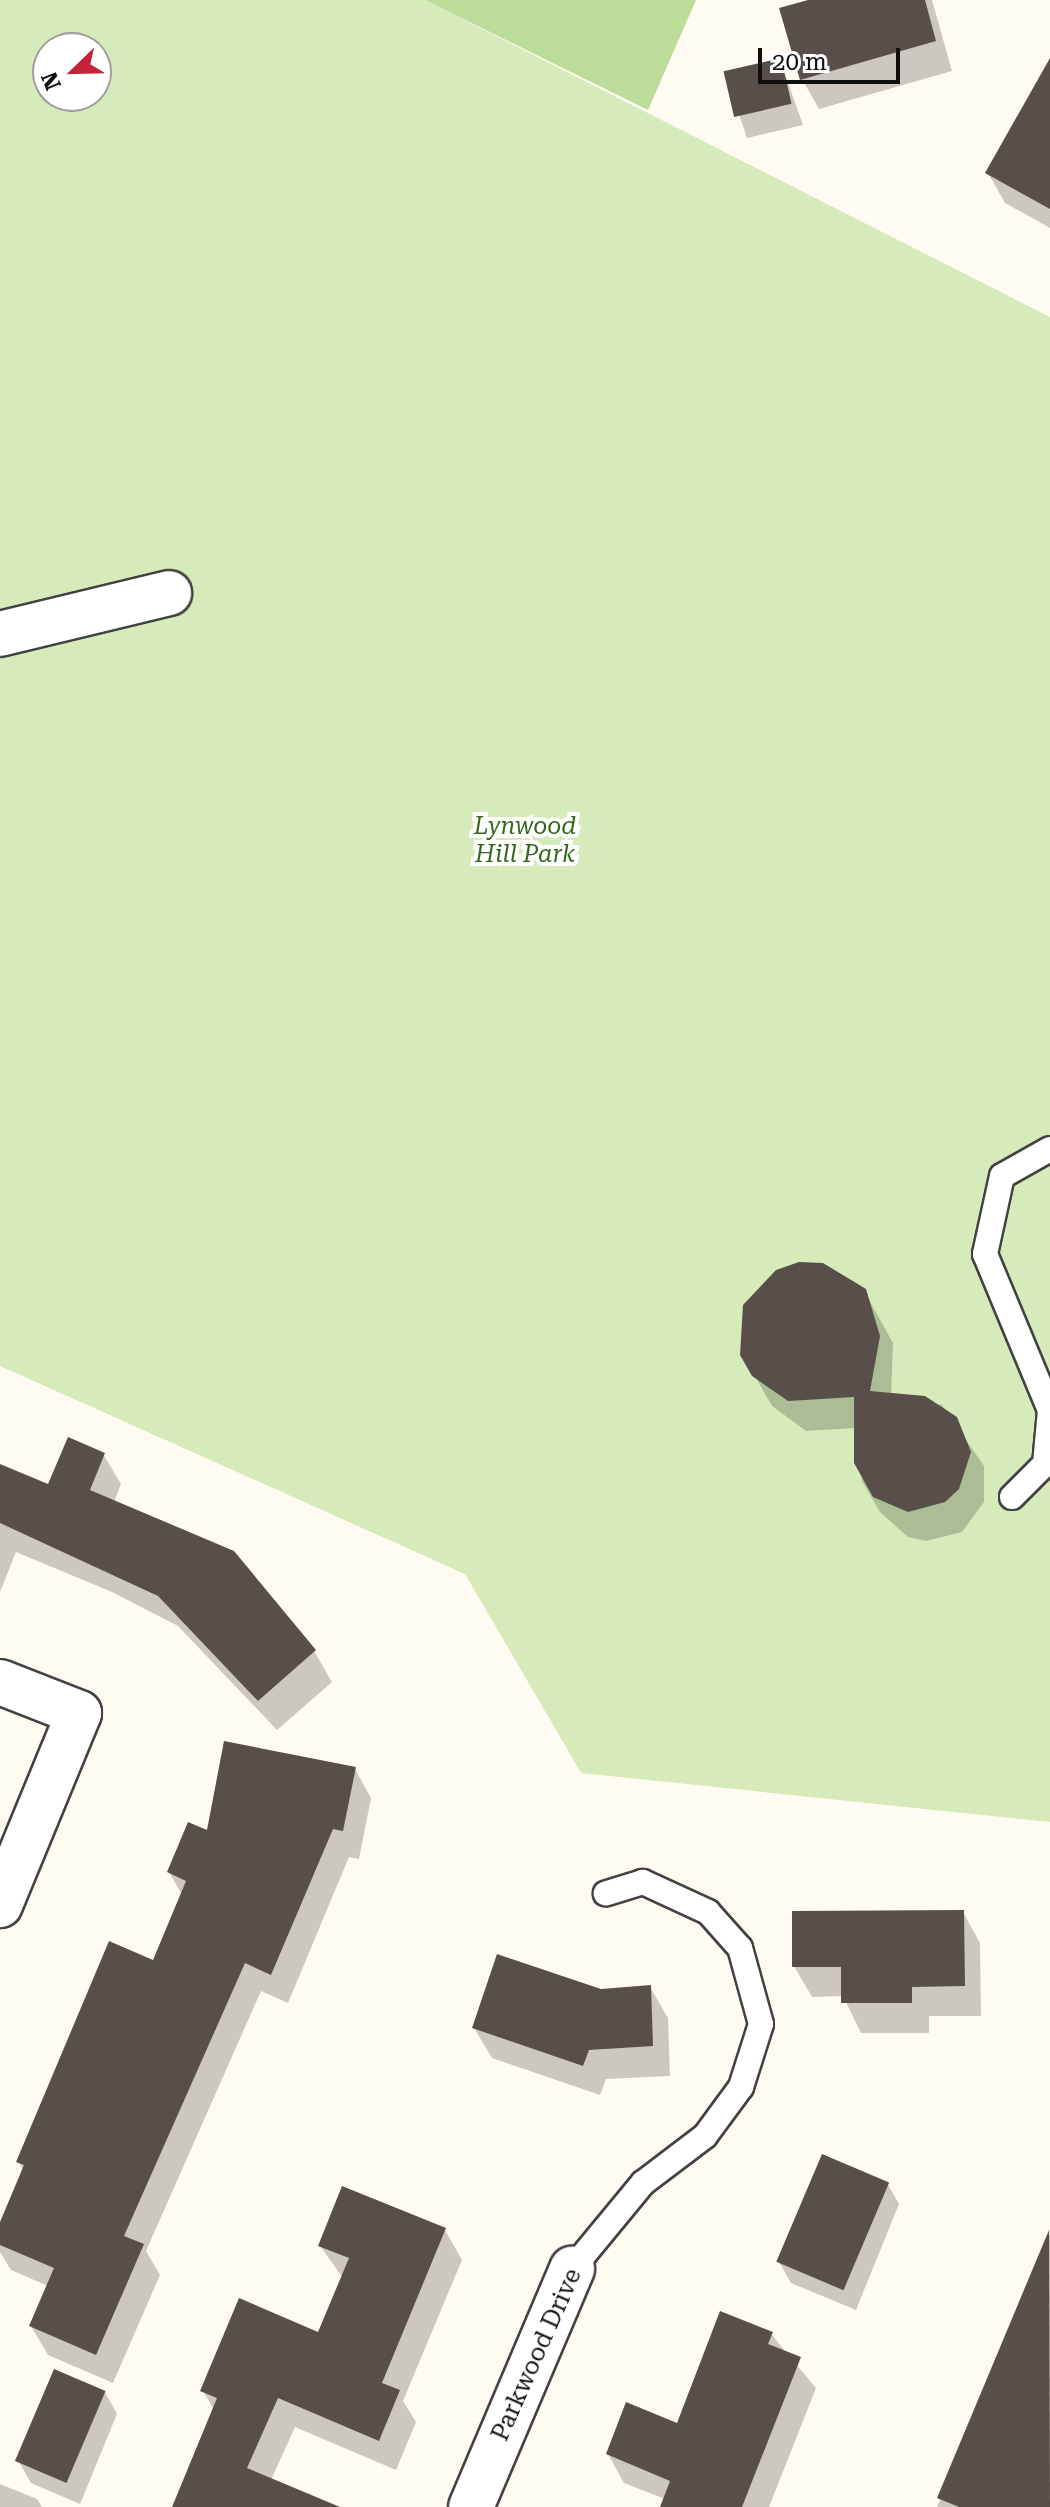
<!DOCTYPE html>
<html>
<head>
<meta charset="utf-8">
<style>
  body { margin:0 }
  #map { position:relative; width:1050px; height:2507px; overflow:hidden; background:#fffbf2; font-family:"Roboto Serif",serif }
  div>[style] { position:absolute }
  .green>* { inset:0; background:#d7ebba }
  .forest>* { inset:0; background:#bcdc99 }
  .shadow>* { inset:0; background:#0003 }
  .building>* { inset:0; background:#584f4b; transform-origin:0 0 }
  .roads { filter:drop-shadow(2px 0 #424242) drop-shadow(-2px 0 #424242) drop-shadow(0 2px #424242) drop-shadow(0 -2px #424242) }
  .lane>* { height:24px; margin:-12px; padding:0 12px; transform-origin:12px; border-radius:12px; background:#fff }
  .street>* { height:44px; margin:-22px; padding:0 22px; transform-origin:22px; border-radius:22px; background:#fff }
  span { translate:-50% -50%; white-space:nowrap; text-align:center; line-height:1.15; -webkit-text-stroke:8px #fff; paint-order:stroke }
  .park-label { font-size:24px; color:#33691d; font-style:italic }
  .street-label { font-size:24px; color:#0f0f0f }
  .north { position:absolute; left:32px; top:32px; width:80px; height:80px; box-sizing:border-box; background:#fff; border:2px solid #9f9f9f; border-radius:50%; rotate:247deg; font-size:22px; font-weight:700; line-height:32px; text-align:center; color:#0f0f0f }
  .north::after { content:''; display:block; margin:auto; width:28px; height:36px; background:#c32437; clip-path:polygon(50% 0,100% 100%,50% 72%,0 100%) }
  .scale { position:absolute; left:758px; top:48px; width:142px; height:36px; box-sizing:border-box; border:4px solid #0f0f0f; border-top:0; padding-left:10px; font-size:24px; line-height:28px; white-space:nowrap; color:#0f0f0f; -webkit-text-stroke:6px #fff; paint-order:stroke }
</style>
</head>
<body>
<div id="map">
  <div class="green">
    <div style="clip-path:polygon(evenodd,0 0,425px 0,1050px 317px,1050px 1822px,581px 1773px,465px 1574px,0 1366px,0 0,48px 48px,96px 48px,96px 96px,48px 96px,48px 48px)"></div>
  </div>
  <div class="forest">
    <div style="clip-path:polygon(425px 0,696px 0,648px 110px)"></div>
  </div>
  <div class="shadow">
    <div style="clip-path:polygon(815px 0,932px 0,952px 71px,819px 109px,802px 79px)"></div>
    <div style="clip-path:polygon(780px 60px,803px 125px,747px 138px,725px 72px)"></div>
    <div style="clip-path:polygon(1050px 110px,1050px 228px,1005px 203px,988px 173px)"></div>
    <div style="clip-path:polygon(864px 1291px,893px 1343px,891px 1397px,942px 1405px,984px 1466px,984px 1502px,962px 1532px,926px 1541px,908px 1537px,880px 1512px,862px 1481px,856px 1428px,806px 1431px,772px 1406px,742px 1354px)"></div>
    <div style="clip-path:polygon(103px 1454px,121px 1484px,114px 1502px,314px 1651px,332px 1682px,277px 1730px,178px 1626px,112px 1592px,16px 1552px,0 1592px,0 1466px,49px 1487px)"></div>
    <div style="clip-path:polygon(355px 1769px,371px 1798px,359px 1859px,349px 1857px,288px 2003px,261px 1991px,146px 2251px,160px 2275px,113px 2383px,48px 2355px,31px 2326px,48px 2286px,11px 2270px,0 2252px,0 2227px,24px 2172px,18px 2161px,154px 1962px,182px 1895px,169px 1872px,208px 1832px)"></div>
    <div style="clip-path:polygon(963px 1912px,980px 1943px,981px 2016px,929px 2016px,929px 2033px,861px 2033px,843px 1996px,812px 1997px,794px 1966px)"></div>
    <div style="clip-path:polygon(650px 1987px,668px 2018px,670px 2076px,606px 2079px,600px 2095px,492px 2058px,474px 2028px,601px 1991px)"></div>
    <div style="clip-path:polygon(887px 2183px,899px 2204px,856px 2310px,791px 2283px,779px 2262px)"></div>
    <div style="clip-path:polygon(445px 2230px,462px 2260px,403px 2401px,416px 2422px,396px 2470px,295px 2427px,271px 2480px,337px 2507px,174px 2507px,214px 2410px,203px 2391px,319px 2335px,343px 2278px,320px 2246px)"></div>
    <div style="clip-path:polygon(1050px 2234px,1050px 2507px,937px 2507px)"></div>
    <div style="clip-path:polygon(771px 2334px,816px 2388px,769px 2507px,662px 2507px,665px 2499px,624px 2483px,608px 2454px,678px 2426px)"></div>
    <div style="clip-path:polygon(105px 2392px,117px 2414px,80px 2504px,31px 2483px,19px 2462px)"></div>
    <div style="clip-path:polygon(0 2484px,37px 2499px,42px 2507px,0 2507px)"></div>
  </div>
  <div class="building">
    <div style="clip-path:polygon(808px 0,925px 0,936px 41px,800px 80px,779px 8px)"></div>
    <div style="left:781px;top:58px;width:47px;height:59px;rotate:77deg"></div>
    <div style="clip-path:polygon(1050px 58px,1050px 209px,985px 173px)"></div>
    <div style="clip-path:polygon(799px 1262px,823px 1263px,866px 1289px,880px 1336px,870px 1391px,925px 1396px,957px 1417px,971px 1452px,959px 1489px,945px 1502px,908px 1512px,873px 1497px,854px 1463px,854px 1397px,788px 1401px,752px 1376px,740px 1355px,743px 1305px,776px 1270px)"></div>
    <div style="clip-path:polygon(68px 1437px,105px 1453px,90px 1490px,234px 1551px,316px 1650px,258px 1701px,158px 1596px,0 1523px,0 1464px,48px 1484px)"></div>
    <div style="clip-path:polygon(224px 1741px,356px 1767px,343px 1831px,333px 1829px,271px 1975px,245px 1963px,124px 2236px,144px 2244px,96px 2355px,29px 2326px,54px 2268px,0 2245px,0 2222px,24px 2165px,16px 2162px,109px 1941px,153px 1960px,186px 1881px,167px 1872px,188px 1822px,207px 1830px)"></div>
    <div style="clip-path:polygon(964px 1910px,965px 1986px,912px 1987px,912px 2003px,841px 2003px,841px 1967px,792px 1967px,792px 1911px)"></div>
    <div style="clip-path:polygon(497px 1954px,601px 1989px,651px 1985px,653px 2046px,589px 2050px,583px 2066px,472px 2028px)"></div>
    <div style="left:822px;top:2154px;width:73px;height:117px;rotate:23deg"></div>
    <div style="clip-path:polygon(342px 2186px,446px 2228px,382px 2383px,400px 2390px,379px 2441px,278px 2398px,247px 2468px,340px 2507px,172px 2507px,217px 2398px,200px 2391px,239px 2298px,318px 2332px,349px 2258px,318px 2246px)"></div>
    <div style="clip-path:polygon(1049px 2230px,1050px 2507px,959px 2507px,937px 2498px)"></div>
    <div style="clip-path:polygon(720px 2311px,773px 2332px,768px 2344px,801px 2357px,742px 2507px,660px 2507px,670px 2481px,606px 2454px,626px 2402px,677px 2423px)"></div>
    <div style="left:54px;top:2369px;width:56px;height:100px;rotate:23deg"></div>
  </div>
  <div class="roads">
    <div class="lane">
      <div style="left:1050px;top:1149px;width:55px;rotate:150.6deg"></div>
      <div style="left:1002px;top:1176px;width:80px;rotate:102.3deg"></div>
      <div style="left:985px;top:1254px;width:169px;rotate:67.4deg"></div>
      <div style="left:1012px;top:1497px;width:47px;rotate:-45deg"></div>
      <div style="left:1045px;top:1464px;width:54px;rotate:-84.7deg"></div>
      <div style="left:572px;top:2269px;width:112px;rotate:-50.5deg"></div>
      <div style="left:643px;top:2183px;width:78px;rotate:-37.2deg"></div>
      <div style="left:705px;top:2136px;width:61px;rotate:-53.7deg"></div>
      <div style="left:741px;top:2087px;width:66px;rotate:-72.4deg"></div>
      <div style="left:761px;top:2024px;width:79px;rotate:-105.4deg"></div>
      <div style="left:740px;top:1948px;width:48px;rotate:-131.6deg"></div>
      <div style="left:708px;top:1912px;width:72px;rotate:-155.2deg"></div>
      <div style="left:643px;top:1882px;width:39px;rotate:163deg"></div>
    </div>
    <div class="street">
      <div style="left:0;top:634px;width:174px;rotate:-13.6deg"></div>
      <div style="left:0;top:1682px;width:85px;rotate:21.4deg"></div>
      <div style="left:79px;top:1713px;width:208px;rotate:112.4deg"></div>
      <div style="left:471px;top:2507px;width:259px;rotate:-67deg"></div>
    </div>
  </div>
  <div class="park-label">
    <span style="left:525px;top:841px">Lynwood<br>Hill Park</span>
  </div>
  <div class="street-label">
    <span style="left:537px;top:2355px;rotate:-66deg">Parkwood Drive</span>
  </div>
  <div class="north">N</div>
  <div class="scale">20 m</div>
</div>
</body>
</html>
